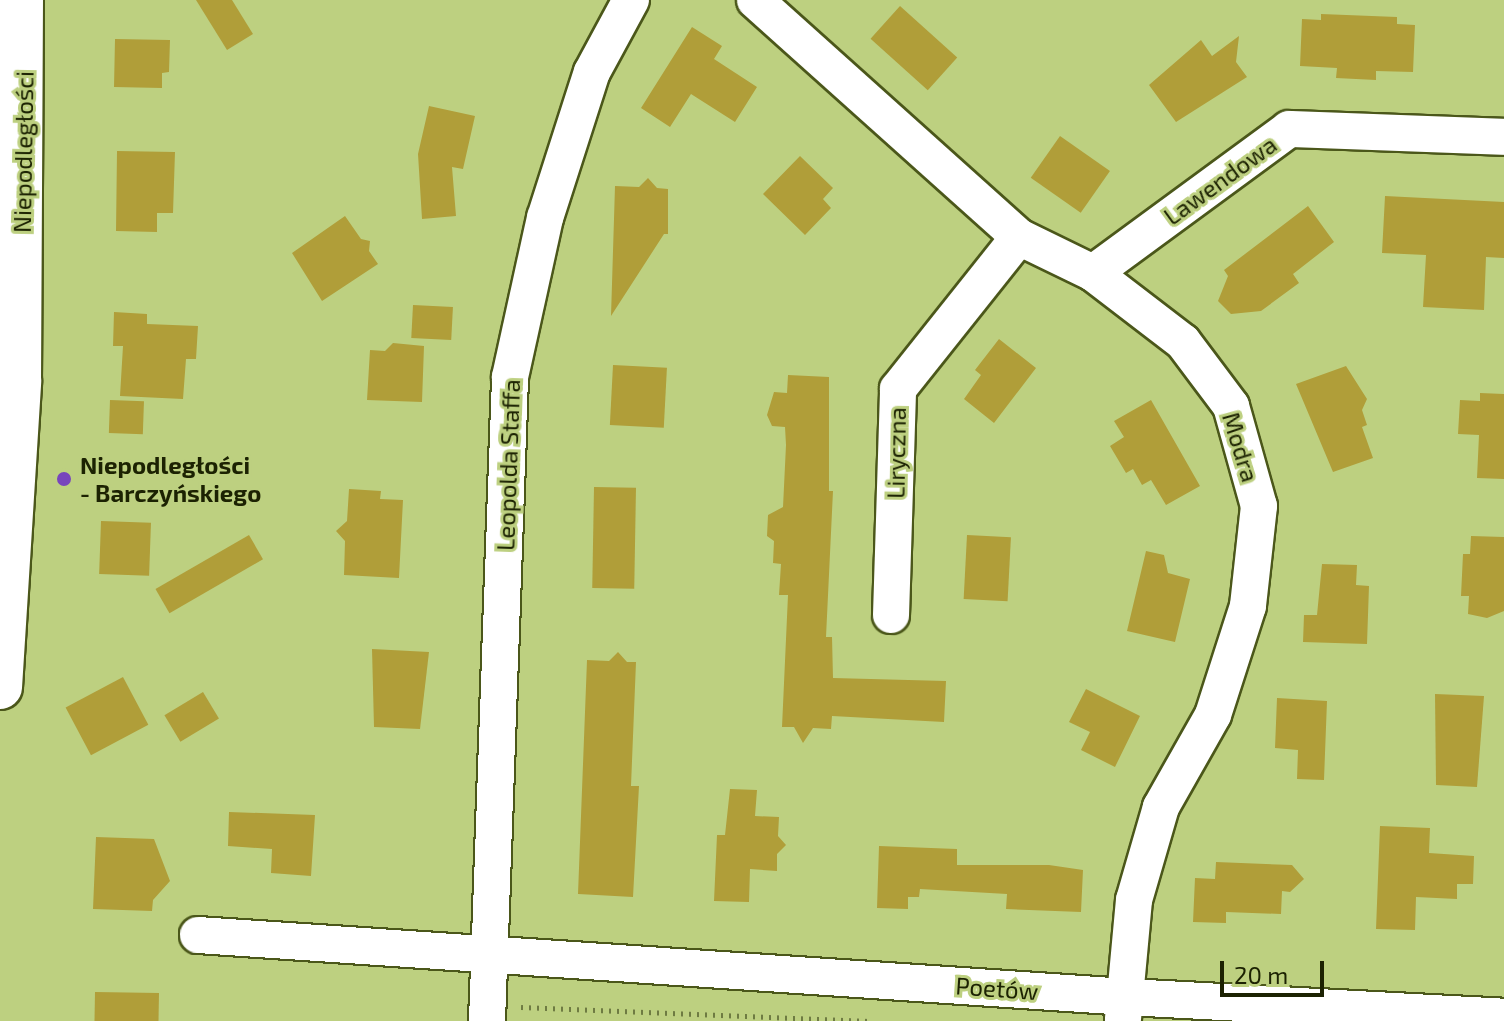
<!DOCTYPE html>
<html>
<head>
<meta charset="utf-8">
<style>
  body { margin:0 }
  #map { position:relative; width:1504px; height:1021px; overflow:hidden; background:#bdd080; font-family:"Exo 2",sans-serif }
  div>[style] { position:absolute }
  .building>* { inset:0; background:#b09e39; transform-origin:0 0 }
  .path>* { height:5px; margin-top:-2.5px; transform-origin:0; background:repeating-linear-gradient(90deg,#6e7b42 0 2px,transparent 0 8px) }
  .roads { filter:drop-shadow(2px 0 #4b571a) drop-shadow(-2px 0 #4b571a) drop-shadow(0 2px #4b571a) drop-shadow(0 -2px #4b571a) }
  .minor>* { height:36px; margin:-18px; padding:0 18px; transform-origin:18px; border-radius:18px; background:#fff }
  .tertiary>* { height:44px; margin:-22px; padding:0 22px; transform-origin:22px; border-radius:22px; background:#fff }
  .dots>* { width:22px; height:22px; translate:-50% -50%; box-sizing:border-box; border:4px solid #bdd080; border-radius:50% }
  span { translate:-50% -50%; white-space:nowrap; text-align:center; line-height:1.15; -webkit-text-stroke:6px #bdd080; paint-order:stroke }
  .street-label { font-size:24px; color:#1c2202 }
  .poi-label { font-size:24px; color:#1c2202; font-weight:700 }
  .left { translate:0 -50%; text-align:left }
  .scale { position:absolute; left:1220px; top:961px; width:104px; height:36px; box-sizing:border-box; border:4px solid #1c2202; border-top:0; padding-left:10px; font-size:24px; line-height:28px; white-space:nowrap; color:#1c2202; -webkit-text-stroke:6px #bdd080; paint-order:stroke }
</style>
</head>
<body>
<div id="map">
  <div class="building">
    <div style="clip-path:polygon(196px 0,232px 0,253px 34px,227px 50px)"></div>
    <div style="left:900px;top:6px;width:77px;height:44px;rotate:42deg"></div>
    <div style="clip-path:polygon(1321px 14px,1397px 17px,1397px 24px,1415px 25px,1413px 72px,1376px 71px,1376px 80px,1336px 78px,1337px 68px,1300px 66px,1302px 19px,1321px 20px)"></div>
    <div style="clip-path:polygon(692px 27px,722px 46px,714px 59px,757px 87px,735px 122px,691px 94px,670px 127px,641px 108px)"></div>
    <div style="clip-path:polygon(1239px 36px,1236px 62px,1247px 77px,1176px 122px,1149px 85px,1201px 40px,1212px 56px)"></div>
    <div style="clip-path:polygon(115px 39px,170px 40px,169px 72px,162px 73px,162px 88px,114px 87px)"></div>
    <div style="clip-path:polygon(429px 106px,475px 116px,463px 169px,452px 167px,456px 216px,422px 219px,418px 154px)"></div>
    <div style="left:1060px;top:136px;width:61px;height:51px;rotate:35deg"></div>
    <div style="clip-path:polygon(117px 151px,175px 152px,173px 213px,157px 213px,157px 232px,116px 231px)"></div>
    <div style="clip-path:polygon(800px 156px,833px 188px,823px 199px,831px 208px,805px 235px,763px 194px)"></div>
    <div style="clip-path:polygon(648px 178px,657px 188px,668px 189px,668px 234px,664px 234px,611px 316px,615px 186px,639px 187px)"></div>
    <div style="clip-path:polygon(1385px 196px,1504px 202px,1504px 258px,1486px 257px,1484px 310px,1423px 307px,1426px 255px,1382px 253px)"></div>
    <div style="clip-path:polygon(1308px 206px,1334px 242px,1293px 274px,1299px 283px,1261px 311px,1231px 314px,1218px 301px,1228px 276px,1224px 270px)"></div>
    <div style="clip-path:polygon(345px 216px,361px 239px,370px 241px,369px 251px,378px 264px,322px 301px,292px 253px)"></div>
    <div style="left:413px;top:305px;width:40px;height:33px;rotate:3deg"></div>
    <div style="clip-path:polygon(114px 312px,147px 314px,147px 324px,198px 326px,196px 359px,186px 359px,183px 399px,120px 396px,123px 346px,113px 346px)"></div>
    <div style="clip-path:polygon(999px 339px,1036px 368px,994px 423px,964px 399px,981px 375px,975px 370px)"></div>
    <div style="clip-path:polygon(393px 343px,424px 346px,422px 402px,367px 400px,370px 350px,385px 351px)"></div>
    <div style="left:613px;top:365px;width:54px;height:60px;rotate:3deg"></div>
    <div style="clip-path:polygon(1346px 366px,1367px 399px,1362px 410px,1367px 425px,1362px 427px,1373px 458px,1333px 472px,1296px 384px)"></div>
    <div style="clip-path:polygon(788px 375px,829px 377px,829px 491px,833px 491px,826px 637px,832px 637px,833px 678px,946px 681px,944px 722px,832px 716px,831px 729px,813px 728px,803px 743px,794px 727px,782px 727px,788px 595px,779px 595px,781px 564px,773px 563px,774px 541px,767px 536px,768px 515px,783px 507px,786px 445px,785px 427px,772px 426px,767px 415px,774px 392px,787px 393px)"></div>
    <div style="clip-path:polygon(1480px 393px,1504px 394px,1504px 479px,1477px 478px,1479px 435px,1458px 434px,1460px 400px,1480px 401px)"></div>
    <div style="left:110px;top:400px;width:34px;height:33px;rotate:2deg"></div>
    <div style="clip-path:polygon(1151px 400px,1200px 486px,1166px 505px,1151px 480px,1142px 485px,1133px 469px,1126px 473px,1110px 446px,1124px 437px,1114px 421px)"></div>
    <div style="left:594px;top:487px;width:42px;height:101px;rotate:1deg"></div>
    <div style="clip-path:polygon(349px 489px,381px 491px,380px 499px,403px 500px,399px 578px,344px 575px,345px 541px,336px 531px,347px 521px)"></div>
    <div style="left:101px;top:521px;width:50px;height:53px;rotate:2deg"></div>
    <div style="left:249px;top:535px;width:28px;height:108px;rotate:60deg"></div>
    <div style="left:967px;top:535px;width:44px;height:64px;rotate:3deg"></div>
    <div style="clip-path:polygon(1471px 536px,1504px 537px,1504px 611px,1487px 618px,1468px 614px,1469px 596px,1461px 596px,1463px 554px,1470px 554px)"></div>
    <div style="clip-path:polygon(1146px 551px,1164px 555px,1168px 573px,1190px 579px,1175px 642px,1127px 631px)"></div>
    <div style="clip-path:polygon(1322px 564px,1357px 565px,1356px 585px,1369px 586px,1367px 644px,1303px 642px,1304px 615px,1317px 615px)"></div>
    <div style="clip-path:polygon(372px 649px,429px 652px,420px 729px,374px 727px)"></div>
    <div style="clip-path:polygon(618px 652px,627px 662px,636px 662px,631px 786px,639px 786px,633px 897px,578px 894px,587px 660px,609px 661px)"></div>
    <div style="left:123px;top:677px;width:54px;height:65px;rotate:62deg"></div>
    <div style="clip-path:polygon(1086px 689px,1140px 716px,1115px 767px,1081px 750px,1090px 732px,1069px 722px)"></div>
    <div style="left:203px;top:692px;width:31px;height:45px;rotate:59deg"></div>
    <div style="clip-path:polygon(1435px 694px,1484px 696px,1477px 787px,1436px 785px)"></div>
    <div style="clip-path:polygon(1277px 698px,1327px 701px,1324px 780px,1297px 779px,1298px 750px,1275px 748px)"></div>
    <div style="clip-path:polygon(730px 789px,757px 790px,755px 816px,779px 817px,778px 836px,786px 845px,777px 854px,777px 871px,750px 869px,749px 902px,714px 901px,717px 835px,725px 835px)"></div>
    <div style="clip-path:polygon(229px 812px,315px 815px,311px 876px,271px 873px,272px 849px,228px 846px)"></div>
    <div style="clip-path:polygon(1380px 826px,1430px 828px,1429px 853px,1474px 856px,1473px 884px,1457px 884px,1457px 899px,1416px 897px,1415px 930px,1376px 929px)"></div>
    <div style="clip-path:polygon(96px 837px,154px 839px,170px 881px,153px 900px,152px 911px,93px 909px)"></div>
    <div style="clip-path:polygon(879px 846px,957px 849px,957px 865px,1049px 865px,1083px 870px,1081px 912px,1006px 909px,1007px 894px,920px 889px,919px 897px,908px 897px,908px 909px,877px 908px)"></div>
    <div style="clip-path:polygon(1216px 862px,1292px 865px,1304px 879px,1290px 892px,1282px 891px,1281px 914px,1226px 912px,1226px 923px,1193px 922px,1195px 878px,1215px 879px)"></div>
    <div style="left:95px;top:992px;width:64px;height:29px;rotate:1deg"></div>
  </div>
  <div class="path">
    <div style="left:521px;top:1007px;width:349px;rotate:2.3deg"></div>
  </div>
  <div class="roads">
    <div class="minor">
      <div style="left:755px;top:0;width:355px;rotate:41.9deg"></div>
      <div style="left:1019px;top:237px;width:82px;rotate:25.9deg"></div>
      <div style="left:1093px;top:273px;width:113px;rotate:37.5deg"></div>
      <div style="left:1183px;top:342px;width:80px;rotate:53.1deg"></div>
      <div style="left:1231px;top:406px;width:104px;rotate:74.4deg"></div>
      <div style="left:1259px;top:506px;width:101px;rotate:96.3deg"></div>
      <div style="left:1248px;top:606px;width:114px;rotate:107.8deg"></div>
      <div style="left:1213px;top:715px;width:106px;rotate:119.5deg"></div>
      <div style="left:1161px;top:807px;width:97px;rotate:106.2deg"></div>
      <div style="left:1134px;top:900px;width:120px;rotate:95.3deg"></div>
      <div style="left:1093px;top:273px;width:243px;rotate:-36.3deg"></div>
      <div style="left:1289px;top:129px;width:215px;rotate:2.1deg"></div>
      <div style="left:891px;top:615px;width:226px;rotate:-88.2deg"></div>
      <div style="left:898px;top:389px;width:194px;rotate:-51.5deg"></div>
      <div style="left:198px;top:935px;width:931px;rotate:3.82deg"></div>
      <div style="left:1127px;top:997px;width:378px;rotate:3deg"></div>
      <div style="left:487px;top:1021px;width:644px;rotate:-87.95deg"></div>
      <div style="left:510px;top:377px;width:163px;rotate:-77.6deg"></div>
      <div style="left:545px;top:218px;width:153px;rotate:-72.2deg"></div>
      <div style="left:592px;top:72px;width:82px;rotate:-61.6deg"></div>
    </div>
    <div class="tertiary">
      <div style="left:0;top:687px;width:307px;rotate:-86.4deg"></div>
      <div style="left:19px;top:381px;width:381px;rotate:-89.7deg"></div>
    </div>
  </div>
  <div class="dots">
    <div style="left:64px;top:479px;background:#7845bc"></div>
  </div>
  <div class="street-label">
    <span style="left:23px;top:152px;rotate:-89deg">Niepodległości</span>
    <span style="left:1220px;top:180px;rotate:-36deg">Lawendowa</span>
    <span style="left:1241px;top:447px;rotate:73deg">Modra</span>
    <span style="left:896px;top:453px;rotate:-89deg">Liryczna</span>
    <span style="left:508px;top:465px;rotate:-88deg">Leopolda Staffa</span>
    <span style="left:997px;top:988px;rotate:4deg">Poetów</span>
  </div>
  <div class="poi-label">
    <span class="left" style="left:80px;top:479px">Niepodległości<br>- Barczyńskiego</span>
  </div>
  <div class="scale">20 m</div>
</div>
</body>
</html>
